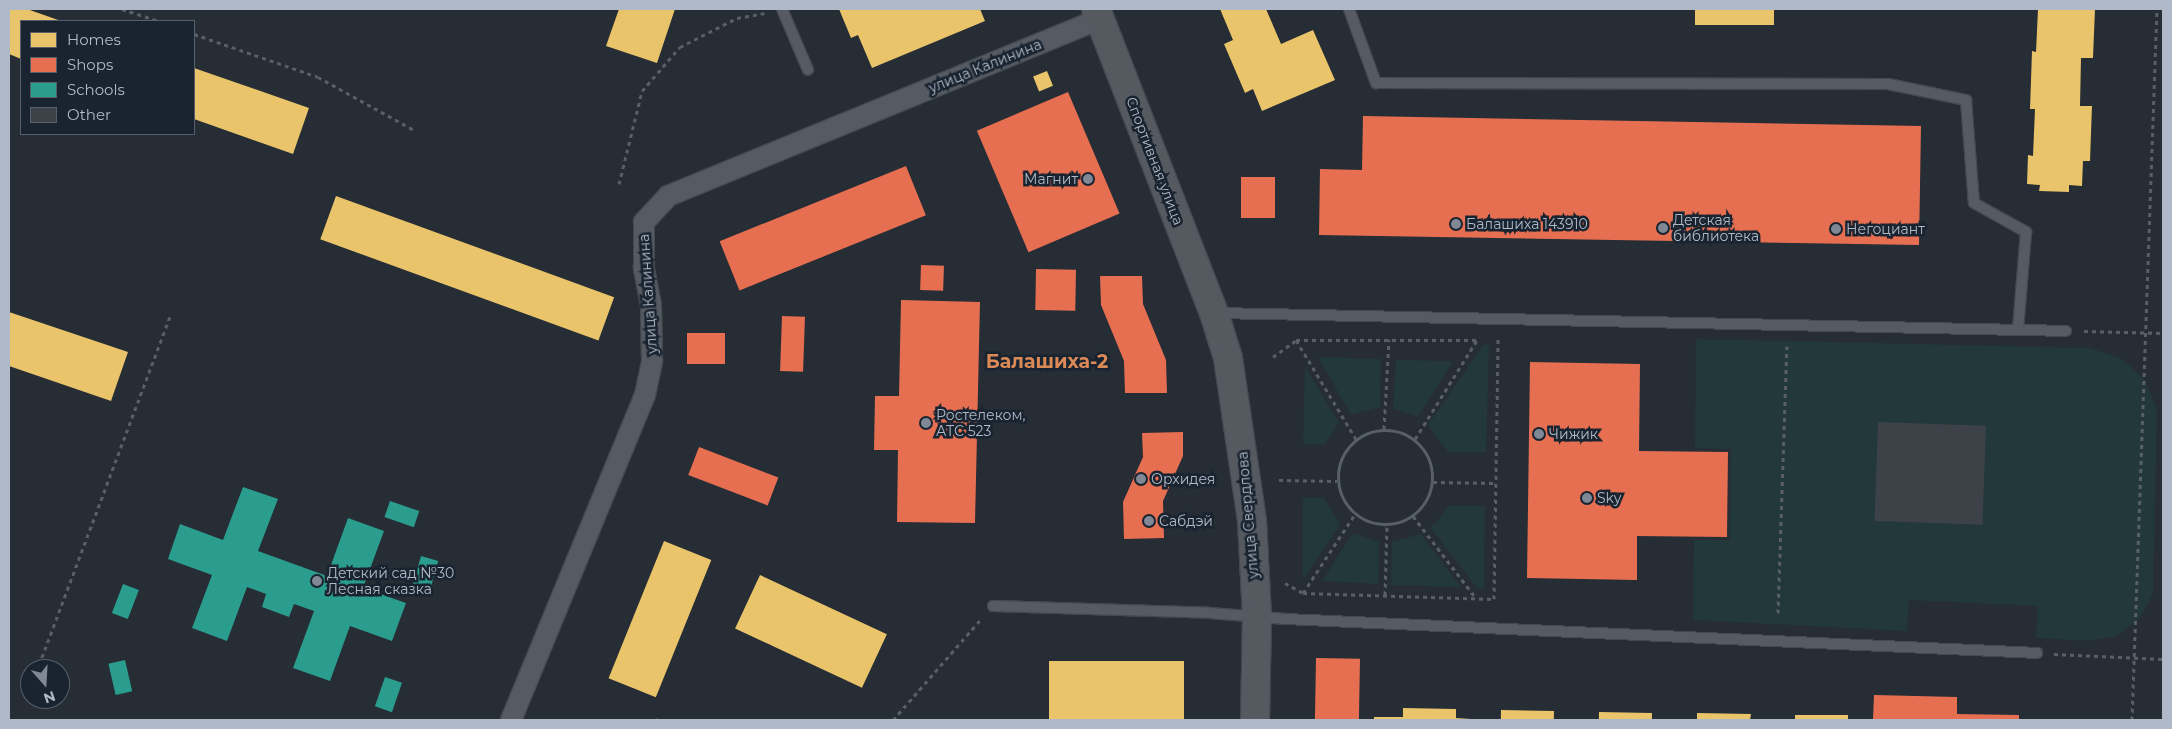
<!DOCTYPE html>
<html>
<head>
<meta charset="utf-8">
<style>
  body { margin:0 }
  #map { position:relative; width:2172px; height:729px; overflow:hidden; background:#262d35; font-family:Montserrat,sans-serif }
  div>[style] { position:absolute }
  .green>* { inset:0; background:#23383b }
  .homes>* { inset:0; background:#e9c46a; transform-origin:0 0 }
  .shops>* { inset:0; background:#e76f51; transform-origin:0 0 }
  .schools>* { inset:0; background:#2a9d8f; transform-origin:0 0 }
  .building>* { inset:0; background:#3c4248; transform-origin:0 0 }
  .path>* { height:3px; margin-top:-1.5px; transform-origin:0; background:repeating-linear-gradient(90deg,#585f66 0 4px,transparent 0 8px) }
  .path>.ring { margin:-1.5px; padding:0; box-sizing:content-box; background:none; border:3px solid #585f66; border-radius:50% }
  .roads { filter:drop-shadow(1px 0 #444950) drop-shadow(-1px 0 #444950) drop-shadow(0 1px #444950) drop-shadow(0 -1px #444950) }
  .service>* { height:10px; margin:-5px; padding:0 5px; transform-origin:5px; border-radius:5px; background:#565b63 }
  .minor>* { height:20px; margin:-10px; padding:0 10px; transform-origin:10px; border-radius:10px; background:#565b63 }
  .secondary>* { height:28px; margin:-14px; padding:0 14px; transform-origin:14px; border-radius:14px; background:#555a61 }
  .dots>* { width:14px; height:14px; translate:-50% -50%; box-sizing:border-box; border:2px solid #192430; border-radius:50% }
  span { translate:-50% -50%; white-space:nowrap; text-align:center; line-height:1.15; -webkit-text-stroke:5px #192430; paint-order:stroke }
  .street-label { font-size:14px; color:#afb9c7 }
  .poi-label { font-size:14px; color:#afb9c7 }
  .right { translate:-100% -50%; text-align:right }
  .left { translate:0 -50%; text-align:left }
  .district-label { font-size:19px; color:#da8957; font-weight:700 }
  .frame { position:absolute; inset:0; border:10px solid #afb9c7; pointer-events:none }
  .legend { position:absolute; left:20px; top:20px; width:175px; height:115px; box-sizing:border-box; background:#192430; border:1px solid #55606c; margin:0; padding:6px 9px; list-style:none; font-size:15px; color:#afb9c7 }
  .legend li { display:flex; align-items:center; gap:10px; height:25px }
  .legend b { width:25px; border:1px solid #55606c }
  .north { position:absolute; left:20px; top:659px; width:50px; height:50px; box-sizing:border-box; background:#192430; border:1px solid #55606c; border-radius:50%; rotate:161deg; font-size:14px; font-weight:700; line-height:20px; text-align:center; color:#afb9c7 }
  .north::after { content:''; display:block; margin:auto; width:18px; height:22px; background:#7f8894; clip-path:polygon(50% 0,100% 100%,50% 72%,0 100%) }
</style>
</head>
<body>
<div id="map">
  <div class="green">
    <div style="clip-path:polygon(1696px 339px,2090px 348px,2122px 359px,2145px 380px,2157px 409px,2153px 594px,2139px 619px,2116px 636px,2090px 641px,2036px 638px,2038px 606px,1909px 600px,1907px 631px,1693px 620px,1694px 540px,1730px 540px,1731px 449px,1695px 448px)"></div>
    <div style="clip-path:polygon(1483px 345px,1489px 345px,1486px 452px,1448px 452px,1428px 425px)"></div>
    <div style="clip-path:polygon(1318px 357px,1381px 359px,1380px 407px,1351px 415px)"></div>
    <div style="clip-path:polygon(1396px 360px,1453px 361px,1418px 417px,1393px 409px)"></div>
    <div style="clip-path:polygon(1305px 366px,1339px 423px,1325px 444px,1303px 444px)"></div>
    <div style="clip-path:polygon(1303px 498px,1324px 498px,1340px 525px,1303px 580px)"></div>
    <div style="clip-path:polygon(1448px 506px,1485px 506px,1484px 589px,1477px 588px,1430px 527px,1439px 520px)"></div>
    <div style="clip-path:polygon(1353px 533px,1379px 542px,1378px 584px,1322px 581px)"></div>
    <div style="clip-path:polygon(1421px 534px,1461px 587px,1391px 585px,1392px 542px)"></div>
  </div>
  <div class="homes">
    <div style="clip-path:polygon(9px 9px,27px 9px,61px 21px,21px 21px,21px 59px,9px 54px)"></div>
    <div style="clip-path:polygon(619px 9px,675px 9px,657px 63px,606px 46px)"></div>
    <div style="clip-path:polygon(839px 9px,980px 9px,985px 21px,872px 68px,858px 35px,851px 38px)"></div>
    <div style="clip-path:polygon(1220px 9px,1266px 9px,1281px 44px,1313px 30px,1335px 80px,1262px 111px,1253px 89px,1245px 93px,1224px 44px,1233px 40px)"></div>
    <div style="left:1695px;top:9px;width:79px;height:16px"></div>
    <div style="clip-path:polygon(2038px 9px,2095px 9px,2093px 58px,2081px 58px,2080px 106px,2092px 106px,2090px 161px,2083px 161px,2082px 186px,2069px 185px,2069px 192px,2039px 191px,2040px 185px,2027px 184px,2028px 155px,2033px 156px,2035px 109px,2030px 109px,2032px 51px,2036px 52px)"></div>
    <div style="clip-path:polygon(194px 68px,309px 108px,293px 154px,194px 119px)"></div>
    <div style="left:1047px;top:71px;width:16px;height:15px;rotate:68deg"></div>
    <div style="left:336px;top:196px;width:296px;height:46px;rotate:20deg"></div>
    <div style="clip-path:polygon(9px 312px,128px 352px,111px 401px,9px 366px)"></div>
    <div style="left:664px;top:541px;width:51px;height:148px;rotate:22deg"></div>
    <div style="left:760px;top:575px;width:140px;height:59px;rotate:25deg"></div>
    <div style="left:1049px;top:661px;width:135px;height:58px"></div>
    <div style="clip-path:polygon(1403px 708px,1456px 709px,1456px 718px,1486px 720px,1374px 720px,1374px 717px,1403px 717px)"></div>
    <div style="left:1501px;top:710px;width:53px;height:10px;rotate:1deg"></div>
    <div style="left:1599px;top:712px;width:53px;height:8px;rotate:1deg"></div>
    <div style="clip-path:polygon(1697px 713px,1751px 714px,1750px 720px,1697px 720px)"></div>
    <div style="left:1795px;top:715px;width:53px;height:5px"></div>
  </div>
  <div class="shops">
    <div style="left:1068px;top:92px;width:132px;height:99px;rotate:67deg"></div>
    <div style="clip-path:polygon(1363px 116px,1921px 126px,1919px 245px,1319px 235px,1320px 169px,1362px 170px)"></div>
    <div style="left:906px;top:166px;width:53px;height:201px;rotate:68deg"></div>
    <div style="left:1241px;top:177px;width:34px;height:41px"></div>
    <div style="left:921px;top:265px;width:23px;height:25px;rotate:2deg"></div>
    <div style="left:1036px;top:269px;width:40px;height:41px;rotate:1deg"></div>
    <div style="clip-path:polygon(1100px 276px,1142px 276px,1143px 304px,1166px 360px,1167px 393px,1125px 393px,1124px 361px,1101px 305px)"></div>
    <div style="clip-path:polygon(901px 300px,980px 302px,975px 523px,897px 522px,898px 450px,874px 450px,875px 396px,899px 396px)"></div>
    <div style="left:782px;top:316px;width:23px;height:55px;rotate:2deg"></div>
    <div style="left:687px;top:333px;width:38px;height:31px"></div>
    <div style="clip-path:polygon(1530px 362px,1640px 364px,1639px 451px,1728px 452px,1727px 537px,1637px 536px,1637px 580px,1527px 578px)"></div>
    <div style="clip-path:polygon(1183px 432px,1183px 456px,1163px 501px,1164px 538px,1124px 539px,1123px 502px,1143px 457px,1142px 433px)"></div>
    <div style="left:699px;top:447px;width:85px;height:30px;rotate:21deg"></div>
    <div style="left:1316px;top:658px;width:44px;height:62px;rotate:1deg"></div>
    <div style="clip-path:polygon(1874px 695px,1957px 697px,1957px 714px,2019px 715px,2019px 720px,1873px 720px)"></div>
  </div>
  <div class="schools">
    <div style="clip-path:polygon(243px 487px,278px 499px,258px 551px,327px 576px,348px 518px,384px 531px,363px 588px,406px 603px,392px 641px,350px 626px,330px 681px,293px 668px,314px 611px,294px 604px,289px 617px,262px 607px,266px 594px,247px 587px,227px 641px,192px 628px,212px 575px,168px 559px,180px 524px,223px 540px)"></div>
    <div style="left:390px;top:501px;width:31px;height:17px;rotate:19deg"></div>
    <div style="left:421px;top:556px;width:18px;height:31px;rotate:16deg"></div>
    <div style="left:123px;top:584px;width:17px;height:31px;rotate:21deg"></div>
    <div style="left:125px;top:660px;width:32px;height:17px;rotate:77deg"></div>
    <div style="left:385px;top:677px;width:18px;height:31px;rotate:19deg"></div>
  </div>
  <div class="building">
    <div style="left:1878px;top:422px;width:108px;height:99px;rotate:2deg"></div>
  </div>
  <div class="path">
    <div style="left:122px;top:9px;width:38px;rotate:18deg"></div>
    <div style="left:194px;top:34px;width:131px;rotate:19.1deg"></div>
    <div style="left:318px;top:77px;width:112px;rotate:28.9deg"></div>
    <div style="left:619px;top:184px;width:96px;rotate:-76.1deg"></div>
    <div style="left:642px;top:91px;width:58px;rotate:-49.2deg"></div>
    <div style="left:680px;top:47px;width:64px;rotate:-27deg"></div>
    <div style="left:737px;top:18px;width:28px;rotate:-10deg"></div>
    <div style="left:2084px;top:331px;width:79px;rotate:1.5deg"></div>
    <div style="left:1296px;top:340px;width:116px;rotate:58.8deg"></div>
    <div style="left:1273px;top:357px;width:29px;rotate:-36deg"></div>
    <div style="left:1296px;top:340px;width:183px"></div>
    <div style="left:1384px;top:429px;width:90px;rotate:-86.8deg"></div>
    <div class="ring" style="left:1338px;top:430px;width:91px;height:91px"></div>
    <div style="left:1415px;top:439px;width:117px;rotate:-57.9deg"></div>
    <div style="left:1279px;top:480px;width:58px;rotate:1deg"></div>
    <div style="left:1433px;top:482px;width:64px;rotate:0.9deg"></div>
    <div style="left:1413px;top:516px;width:103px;rotate:52.5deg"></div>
    <div style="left:1285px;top:583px;width:21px;rotate:29deg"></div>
    <div style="left:1303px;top:593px;width:191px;rotate:1.8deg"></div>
    <div style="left:1494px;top:599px;width:260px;rotate:-89.1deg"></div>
    <div style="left:1303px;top:593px;width:95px;rotate:-56.6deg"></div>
    <div style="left:1385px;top:595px;width:70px;rotate:-88.4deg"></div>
    <div style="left:1778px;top:613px;width:267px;rotate:-88.1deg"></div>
    <div style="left:2054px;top:654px;width:109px;rotate:2.6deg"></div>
    <div style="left:39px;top:665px;width:372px;rotate:-69.4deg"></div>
    <div style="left:657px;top:720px;width:2px;rotate:-63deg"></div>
    <div style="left:893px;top:720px;width:134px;rotate:-48.9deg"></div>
    <div style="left:2132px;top:720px;width:711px;rotate:-87.99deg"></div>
  </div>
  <div class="roads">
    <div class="service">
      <div style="left:782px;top:9px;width:66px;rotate:66.9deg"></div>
      <div style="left:1349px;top:9px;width:79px;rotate:70deg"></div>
      <div style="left:1376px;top:83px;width:512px;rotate:0.11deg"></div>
      <div style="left:1888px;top:84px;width:80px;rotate:11.6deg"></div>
      <div style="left:1966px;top:100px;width:103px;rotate:85.6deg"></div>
      <div style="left:1974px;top:203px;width:60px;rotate:29.1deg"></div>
      <div style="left:2026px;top:232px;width:97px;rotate:94.7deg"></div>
      <div style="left:1217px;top:313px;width:849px;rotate:1.21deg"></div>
      <div style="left:993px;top:606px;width:217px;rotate:1.8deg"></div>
      <div style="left:1210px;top:613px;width:76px;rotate:4.5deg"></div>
      <div style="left:1286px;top:619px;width:752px;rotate:2.59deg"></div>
    </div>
    <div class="minor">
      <div style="left:511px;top:720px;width:352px;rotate:-67.6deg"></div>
      <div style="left:645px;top:395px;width:35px;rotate:-78deg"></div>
      <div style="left:652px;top:361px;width:56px;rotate:-91deg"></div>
      <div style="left:651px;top:305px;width:38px;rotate:-101deg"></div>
      <div style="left:644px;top:268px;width:46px;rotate:-90deg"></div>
      <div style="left:644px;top:222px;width:35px;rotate:-47deg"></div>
      <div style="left:668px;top:196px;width:467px;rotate:-22.3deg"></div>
    </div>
    <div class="secondary">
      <div style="left:1096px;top:9px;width:326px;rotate:68.8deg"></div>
      <div style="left:1214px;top:313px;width:47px;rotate:72.7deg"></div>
      <div style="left:1228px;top:358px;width:165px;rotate:81.6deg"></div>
      <div style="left:1252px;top:521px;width:96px;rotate:87deg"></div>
      <div style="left:1257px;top:617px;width:103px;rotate:91.1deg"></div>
    </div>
  </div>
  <div class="dots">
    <div style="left:1088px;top:179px;background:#7f8894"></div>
    <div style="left:1456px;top:224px;background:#7f8894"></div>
    <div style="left:1663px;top:228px;background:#7f8894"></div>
    <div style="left:1836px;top:229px;background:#7f8894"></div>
    <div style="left:926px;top:423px;background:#7f8894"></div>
    <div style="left:1539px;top:434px;background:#7f8894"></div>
    <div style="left:1141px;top:479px;background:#7f8894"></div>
    <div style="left:1587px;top:498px;background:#7f8894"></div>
    <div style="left:1149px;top:521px;background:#7f8894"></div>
    <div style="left:317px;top:581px;background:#7f8894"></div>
  </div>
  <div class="street-label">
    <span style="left:985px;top:66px;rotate:-22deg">улица Калинина</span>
    <span style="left:1155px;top:161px;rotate:69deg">Спортивная улица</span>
    <span style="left:648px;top:294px;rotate:-94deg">улица Калинина</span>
    <span style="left:1248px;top:515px;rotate:-95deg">улица Свердлова</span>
  </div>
  <div class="poi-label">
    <span class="right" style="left:1078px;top:179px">Магнит</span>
    <span class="left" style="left:1673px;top:228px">Детская<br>библиотека</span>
    <span class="left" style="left:1466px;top:224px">Балашиха 143910</span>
    <span class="left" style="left:1846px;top:229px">Негоциант</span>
    <span class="left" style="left:936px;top:423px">Ростелеком,<br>АТС 523</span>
    <span class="left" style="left:1549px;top:434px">Чижик</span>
    <span class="left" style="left:1151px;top:479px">Орхидея</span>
    <span class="left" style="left:1597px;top:498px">Sky</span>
    <span class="left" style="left:1159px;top:521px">Сабдэй</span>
    <span class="left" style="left:327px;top:581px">Детский сад №30<br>Лесная сказка</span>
  </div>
  <div class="district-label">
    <span style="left:1047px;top:362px">Балашиха-2</span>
  </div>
  <div class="frame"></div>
  <ul class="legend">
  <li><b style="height:14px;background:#e9c46a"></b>Homes</li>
  <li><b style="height:14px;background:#e76f51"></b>Shops</li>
  <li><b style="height:14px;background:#2a9d8f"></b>Schools</li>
  <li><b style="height:14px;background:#3c4248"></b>Other</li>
  </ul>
  <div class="north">N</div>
</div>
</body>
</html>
